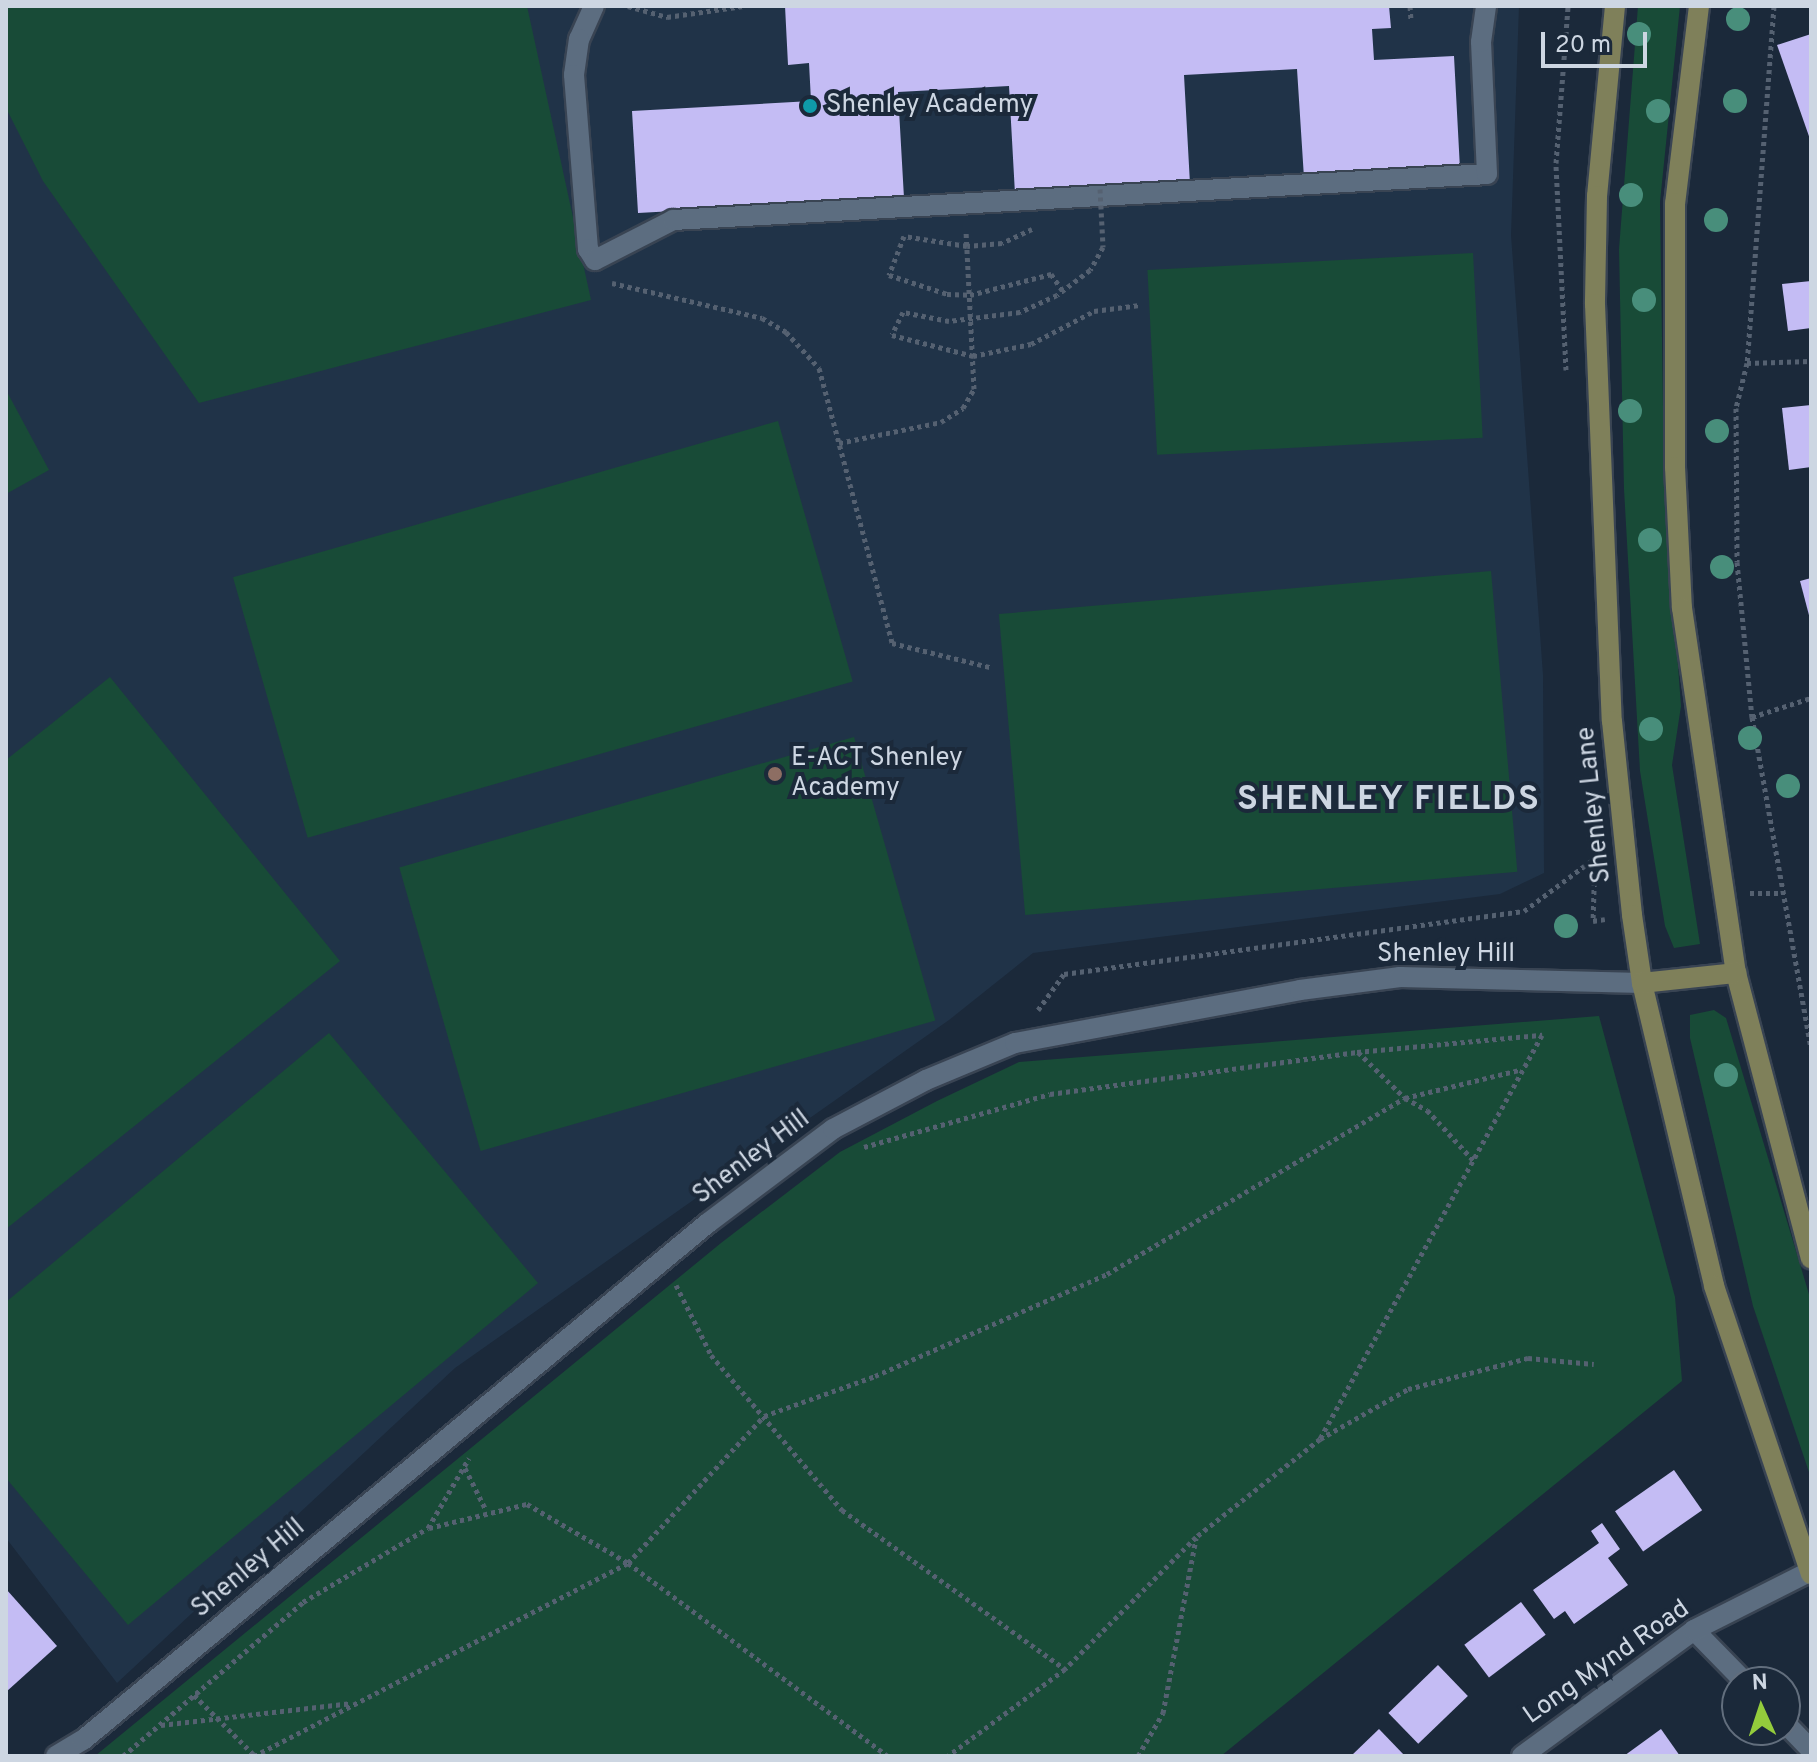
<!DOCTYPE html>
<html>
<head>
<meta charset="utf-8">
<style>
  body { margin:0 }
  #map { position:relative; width:1817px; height:1762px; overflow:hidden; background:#1b293a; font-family:Overpass,sans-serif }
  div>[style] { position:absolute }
  .built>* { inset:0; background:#203348 }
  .green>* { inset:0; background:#184b37; transform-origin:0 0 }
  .building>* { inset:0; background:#c4bcf4; transform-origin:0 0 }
  .path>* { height:5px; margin-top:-2.5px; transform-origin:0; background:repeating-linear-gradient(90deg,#556171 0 4px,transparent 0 8px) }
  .roads { filter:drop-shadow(2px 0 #394453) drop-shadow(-2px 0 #394453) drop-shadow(0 2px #394453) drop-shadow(0 -2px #394453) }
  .service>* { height:20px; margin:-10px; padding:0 10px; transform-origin:10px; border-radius:10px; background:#5c6d80 }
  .minor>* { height:20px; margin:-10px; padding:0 10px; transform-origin:10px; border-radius:10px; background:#5c6d80 }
  .tertiary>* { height:20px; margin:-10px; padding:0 10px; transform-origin:10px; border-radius:10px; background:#5c6d80 }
  .secondary>* { height:20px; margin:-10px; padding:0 10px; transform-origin:10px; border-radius:10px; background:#7f805a }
  .path-bridge>* { height:5px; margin-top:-2.5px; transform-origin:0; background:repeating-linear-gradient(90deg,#556171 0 4px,transparent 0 8px) }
  .trees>* { width:24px; height:24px; margin:-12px; border-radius:50%; background:#488e7b }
  .dots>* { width:22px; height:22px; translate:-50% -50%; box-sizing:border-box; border:4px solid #1b293a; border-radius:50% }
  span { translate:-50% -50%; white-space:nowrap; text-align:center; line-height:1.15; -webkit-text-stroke:8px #1b293a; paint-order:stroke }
  .poi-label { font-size:26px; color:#cdd6e2 }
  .left { translate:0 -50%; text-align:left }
  .street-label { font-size:26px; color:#cdd6e2 }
  .district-label { font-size:34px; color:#cdd6e2; font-weight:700; letter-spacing:2px }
  .frame { position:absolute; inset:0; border:8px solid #cdd6e2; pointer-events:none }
  .north { position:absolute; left:1721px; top:1666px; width:80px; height:80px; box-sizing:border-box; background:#1b293a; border:2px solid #626e7d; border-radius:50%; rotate:357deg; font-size:22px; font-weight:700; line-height:32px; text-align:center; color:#cdd6e2 }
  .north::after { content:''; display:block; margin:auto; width:28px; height:36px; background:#94cc3c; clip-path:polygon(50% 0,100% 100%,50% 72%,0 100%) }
  .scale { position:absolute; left:1541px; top:32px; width:106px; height:36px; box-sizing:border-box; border:4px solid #cdd6e2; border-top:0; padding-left:10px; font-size:24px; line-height:28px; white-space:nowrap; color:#cdd6e2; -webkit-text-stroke:6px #1b293a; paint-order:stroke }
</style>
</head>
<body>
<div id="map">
  <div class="built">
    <div style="clip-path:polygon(6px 6px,1519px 6px,1511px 235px,1543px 675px,1544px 873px,1500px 894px,1033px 953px,949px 1020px,455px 1368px,117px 1683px,6px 1538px)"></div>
  </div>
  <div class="green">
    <div style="clip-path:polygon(6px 6px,527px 6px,591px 300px,199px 403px,43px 181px,6px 108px)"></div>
    <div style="clip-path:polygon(1638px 6px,1680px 6px,1660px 202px,1664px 476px,1681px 706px,1672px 765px,1700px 944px,1674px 948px,1665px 926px,1640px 771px,1624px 489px,1619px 249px)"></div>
    <div style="left:1473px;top:253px;width:185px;height:326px;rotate:87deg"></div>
    <div style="clip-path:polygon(6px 390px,49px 470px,6px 494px)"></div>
    <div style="left:778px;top:421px;width:271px;height:567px;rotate:74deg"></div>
    <div style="left:1491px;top:571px;width:302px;height:494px;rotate:85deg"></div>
    <div style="clip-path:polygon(110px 677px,340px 961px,6px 1229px,6px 760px)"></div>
    <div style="left:854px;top:737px;width:295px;height:473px;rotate:74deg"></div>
    <div style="clip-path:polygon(1714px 1010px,1726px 1018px,1811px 1301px,1811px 1478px,1753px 1306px,1690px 1038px,1690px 1015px)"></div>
    <div style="clip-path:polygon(1599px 1016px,1675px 1297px,1682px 1381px,1221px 1756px,95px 1756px,721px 1243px,840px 1152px,937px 1101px,1019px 1062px)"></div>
    <div style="clip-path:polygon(329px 1033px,538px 1283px,128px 1625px,6px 1478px,6px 1302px)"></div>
  </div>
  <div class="building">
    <div style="clip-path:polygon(785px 6px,1389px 6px,1391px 28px,1372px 29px,1374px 60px,1454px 56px,1460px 169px,1304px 178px,1297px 69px,1184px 75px,1190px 184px,1015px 194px,1009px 86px,898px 92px,904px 198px,638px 213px,632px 111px,811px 101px,809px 63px,788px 65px)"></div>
    <div style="clip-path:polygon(1811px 34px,1811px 142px,1777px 45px)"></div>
    <div style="clip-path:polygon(1811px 281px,1811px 328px,1788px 331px,1782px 284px)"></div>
    <div style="clip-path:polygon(1811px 405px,1811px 467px,1789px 470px,1782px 408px)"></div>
    <div style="clip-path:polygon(1811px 578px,1811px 619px,1810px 619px,1800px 581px)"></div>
    <div style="left:1674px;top:1470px;width:49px;height:72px;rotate:55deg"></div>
    <div style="clip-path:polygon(1602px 1523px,1620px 1549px,1608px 1558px,1628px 1585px,1574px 1624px,1565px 1611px,1554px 1619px,1533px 1590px,1599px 1543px,1591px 1531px)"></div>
    <div style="clip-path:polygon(6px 1589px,57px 1646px,6px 1692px)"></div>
    <div style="left:1521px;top:1602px;width:41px;height:71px;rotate:53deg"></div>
    <div style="left:1438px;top:1665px;width:43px;height:69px;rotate:46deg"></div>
    <div style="clip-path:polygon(1379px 1729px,1405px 1756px,1351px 1756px)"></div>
    <div style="clip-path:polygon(1661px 1729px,1680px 1756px,1624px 1756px,1628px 1753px)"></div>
  </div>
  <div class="path">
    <div style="left:628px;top:6px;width:41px;rotate:15.8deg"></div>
    <div style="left:667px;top:17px;width:77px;rotate:-8.2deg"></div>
    <div style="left:1410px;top:6px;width:15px;rotate:86deg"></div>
    <div style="left:1774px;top:6px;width:358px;rotate:94.3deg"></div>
    <div style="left:1747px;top:363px;width:46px;rotate:103.7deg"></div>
    <div style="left:1736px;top:408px;width:154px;rotate:89.6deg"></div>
    <div style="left:1737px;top:562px;width:156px;rotate:84.5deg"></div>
    <div style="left:1752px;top:717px;width:336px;rotate:79.9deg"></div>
    <div style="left:1032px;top:229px;width:33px;rotate:155deg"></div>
    <div style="left:1002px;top:243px;width:35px;rotate:175deg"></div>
    <div style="left:967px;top:246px;width:64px;rotate:-171deg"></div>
    <div style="left:904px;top:236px;width:42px;rotate:111deg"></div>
    <div style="left:889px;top:275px;width:61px;rotate:18.1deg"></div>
    <div style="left:947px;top:294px;width:23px;rotate:2deg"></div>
    <div style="left:970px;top:295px;width:84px;rotate:-14.5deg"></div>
    <div style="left:1051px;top:274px;width:21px;rotate:55deg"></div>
    <div style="left:1103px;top:247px;width:26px;rotate:119deg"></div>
    <div style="left:1090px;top:270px;width:41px;rotate:142.9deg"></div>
    <div style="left:1057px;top:295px;width:41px;rotate:155.3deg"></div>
    <div style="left:1020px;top:312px;width:72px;rotate:172.8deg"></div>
    <div style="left:949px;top:321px;width:47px;rotate:-168.9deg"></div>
    <div style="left:903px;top:312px;width:25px;rotate:116deg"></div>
    <div style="left:892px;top:335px;width:84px;rotate:14.5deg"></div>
    <div style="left:973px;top:356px;width:59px;rotate:-11.7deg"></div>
    <div style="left:1031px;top:344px;width:71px;rotate:-27.6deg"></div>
    <div style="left:1094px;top:311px;width:46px;rotate:-7.4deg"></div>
    <div style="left:612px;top:283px;width:154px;rotate:13.1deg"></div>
    <div style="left:762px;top:318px;width:28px;rotate:30deg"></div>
    <div style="left:786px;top:332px;width:49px;rotate:47.5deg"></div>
    <div style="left:819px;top:368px;width:285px;rotate:75.1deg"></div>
    <div style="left:892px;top:643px;width:101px;rotate:13.8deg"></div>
    <div style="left:1747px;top:363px;width:64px;rotate:-1.8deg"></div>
    <div style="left:1566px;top:370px;width:207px;rotate:-92.8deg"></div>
    <div style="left:1556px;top:163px;width:157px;rotate:-85.6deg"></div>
    <div style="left:839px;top:443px;width:104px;rotate:-11.6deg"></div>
    <div style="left:941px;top:422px;width:26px;rotate:-32deg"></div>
    <div style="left:963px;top:408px;width:22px;rotate:-60deg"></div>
    <div style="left:974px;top:389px;width:158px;rotate:-92.9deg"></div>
    <div style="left:1752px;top:717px;width:62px;rotate:-17.9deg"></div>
    <div style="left:1750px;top:893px;width:31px"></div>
    <div style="left:1038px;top:1010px;width:44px;rotate:-54.2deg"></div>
    <div style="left:1064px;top:974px;width:464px;rotate:-7.8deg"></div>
    <div style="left:1524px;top:911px;width:89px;rotate:-36.7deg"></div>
    <div style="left:1595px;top:858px;width:63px;rotate:91.8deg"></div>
    <div style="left:1593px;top:921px;width:12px;rotate:-9deg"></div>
    <div style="left:1358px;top:1052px;width:66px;rotate:44.4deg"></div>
    <div style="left:1405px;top:1098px;width:25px;rotate:29deg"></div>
    <div style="left:1427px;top:1110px;width:69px;rotate:47.3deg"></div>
    <div style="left:864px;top:1147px;width:193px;rotate:-15.9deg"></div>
    <div style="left:1050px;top:1094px;width:310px;rotate:-7.8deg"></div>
    <div style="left:1357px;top:1052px;width:186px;rotate:-5.3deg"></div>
    <div style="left:1542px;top:1035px;width:461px;rotate:118.8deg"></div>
    <div style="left:1320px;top:1439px;width:158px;rotate:141.7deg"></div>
    <div style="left:1196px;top:1537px;width:186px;rotate:134.8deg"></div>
    <div style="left:1065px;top:1669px;width:146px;rotate:143.4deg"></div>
    <div style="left:676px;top:1285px;width:78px;rotate:63.4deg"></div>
    <div style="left:711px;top:1355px;width:203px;rotate:49.8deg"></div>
    <div style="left:842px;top:1510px;width:274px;rotate:35.5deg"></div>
    <div style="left:1320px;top:1439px;width:101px;rotate:-29.6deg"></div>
    <div style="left:1408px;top:1389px;width:124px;rotate:-14.5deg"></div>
    <div style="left:1528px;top:1358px;width:66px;rotate:5.2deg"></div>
    <div style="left:465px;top:1468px;width:47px;rotate:63.4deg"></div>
    <div style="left:429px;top:1528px;width:101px;rotate:-13.8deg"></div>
    <div style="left:527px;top:1504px;width:117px;rotate:30.3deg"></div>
    <div style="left:628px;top:1563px;width:324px;rotate:36.6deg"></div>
    <div style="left:194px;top:1695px;width:85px;rotate:45deg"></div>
    <div style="left:161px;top:1725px;width:190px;rotate:-6.6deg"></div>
    <div style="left:123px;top:1756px;width:237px;rotate:-40.5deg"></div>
    <div style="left:303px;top:1602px;width:145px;rotate:-30.6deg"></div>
    <div style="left:428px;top:1528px;width:81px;rotate:-59.6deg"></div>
    <div style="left:254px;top:1756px;width:421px;rotate:-27.3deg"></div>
    <div style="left:628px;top:1563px;width:200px;rotate:-47.2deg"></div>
    <div style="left:764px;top:1416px;width:118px;rotate:-19.8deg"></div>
    <div style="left:875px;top:1376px;width:253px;rotate:-23.7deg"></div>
    <div style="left:1107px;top:1274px;width:346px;rotate:-30.6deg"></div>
    <div style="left:1405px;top:1098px;width:117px;rotate:-13.8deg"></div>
    <div style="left:1138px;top:1756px;width:50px;rotate:-59.8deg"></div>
    <div style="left:1163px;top:1713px;width:178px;rotate:-79.3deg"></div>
  </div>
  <div class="roads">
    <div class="service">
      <div style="left:594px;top:6px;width:36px;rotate:114deg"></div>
      <div style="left:579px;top:39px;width:36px;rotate:98deg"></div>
      <div style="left:574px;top:75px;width:175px;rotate:85.4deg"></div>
      <div style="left:588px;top:249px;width:13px;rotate:58deg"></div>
      <div style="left:595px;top:260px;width:88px;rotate:-27.1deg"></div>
      <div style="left:673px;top:220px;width:815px;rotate:-3.23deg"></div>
      <div style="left:1487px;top:174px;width:132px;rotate:-92.6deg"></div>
      <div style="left:1481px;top:42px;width:36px;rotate:-82deg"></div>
    </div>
    <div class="minor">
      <div style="left:1694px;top:1630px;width:73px;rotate:45.6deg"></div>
      <div style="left:1785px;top:1723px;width:37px;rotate:46deg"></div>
      <div style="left:1522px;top:1756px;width:213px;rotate:-36.2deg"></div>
      <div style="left:1694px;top:1630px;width:129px;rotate:-26.8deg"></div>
    </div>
    <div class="tertiary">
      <div style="left:56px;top:1756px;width:31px;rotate:-31deg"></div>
      <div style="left:83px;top:1740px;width:811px;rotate:-39.6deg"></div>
      <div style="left:708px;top:1223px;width:156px;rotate:-36.9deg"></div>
      <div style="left:833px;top:1129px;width:105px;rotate:-27.8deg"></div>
      <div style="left:926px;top:1080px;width:96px;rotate:-22.6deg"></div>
      <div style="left:1015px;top:1043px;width:290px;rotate:-10.5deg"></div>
      <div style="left:1300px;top:990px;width:101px;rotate:-7.4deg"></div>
      <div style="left:1400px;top:977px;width:242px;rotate:1.4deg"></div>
    </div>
    <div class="secondary">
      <div style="left:1615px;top:6px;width:191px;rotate:95.4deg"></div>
      <div style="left:1597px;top:196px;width:108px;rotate:91.1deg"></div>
      <div style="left:1595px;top:304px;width:417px;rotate:87.7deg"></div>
      <div style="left:1612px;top:721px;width:195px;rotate:84.1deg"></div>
      <div style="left:1632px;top:915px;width:69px;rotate:81.6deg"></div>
      <div style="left:1642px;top:983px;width:311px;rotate:76.6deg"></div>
      <div style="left:1714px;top:1286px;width:304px;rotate:71.4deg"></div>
      <div style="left:1699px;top:6px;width:198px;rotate:96.9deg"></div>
      <div style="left:1675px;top:203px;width:264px;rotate:90deg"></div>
      <div style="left:1675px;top:467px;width:141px;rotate:87.2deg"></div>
      <div style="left:1682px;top:608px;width:369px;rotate:81.6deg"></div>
      <div style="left:1736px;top:973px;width:295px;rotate:75.3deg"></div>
      <div style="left:1642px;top:983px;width:95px;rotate:-6.1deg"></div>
    </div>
  </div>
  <div class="path-bridge">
    <div style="left:1100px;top:189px;width:58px;rotate:87deg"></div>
  </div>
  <div class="trees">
    <div style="left:1738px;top:19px"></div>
    <div style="left:1639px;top:34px"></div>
    <div style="left:1735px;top:101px"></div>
    <div style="left:1658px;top:111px"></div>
    <div style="left:1631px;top:195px"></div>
    <div style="left:1716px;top:220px"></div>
    <div style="left:1644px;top:300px"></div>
    <div style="left:1630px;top:411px"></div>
    <div style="left:1717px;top:431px"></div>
    <div style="left:1650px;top:540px"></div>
    <div style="left:1722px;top:567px"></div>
    <div style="left:1651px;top:729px"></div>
    <div style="left:1750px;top:738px"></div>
    <div style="left:1788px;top:786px"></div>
    <div style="left:1566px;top:926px"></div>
    <div style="left:1726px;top:1075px"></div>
  </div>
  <div class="dots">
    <div style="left:810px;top:106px;background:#0f9aa8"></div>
    <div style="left:775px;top:774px;background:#8d6e63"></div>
  </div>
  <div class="poi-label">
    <span class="left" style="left:826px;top:106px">Shenley Academy</span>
    <span class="left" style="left:791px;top:774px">E-ACT Shenley<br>Academy</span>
  </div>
  <div class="street-label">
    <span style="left:1595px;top:805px;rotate:-96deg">Shenley Lane</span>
    <span style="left:1446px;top:955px">Shenley Hill</span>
    <span style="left:752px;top:1158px;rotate:-37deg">Shenley Hill</span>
    <span style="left:249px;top:1569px;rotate:-40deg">Shenley Hill</span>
    <span style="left:1607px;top:1663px;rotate:-35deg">Long Mynd Road</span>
  </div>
  <div class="district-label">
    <span style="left:1389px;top:801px">SHENLEY FIELDS</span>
  </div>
  <div class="frame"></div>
  <div class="north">N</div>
  <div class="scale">20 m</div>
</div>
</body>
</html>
